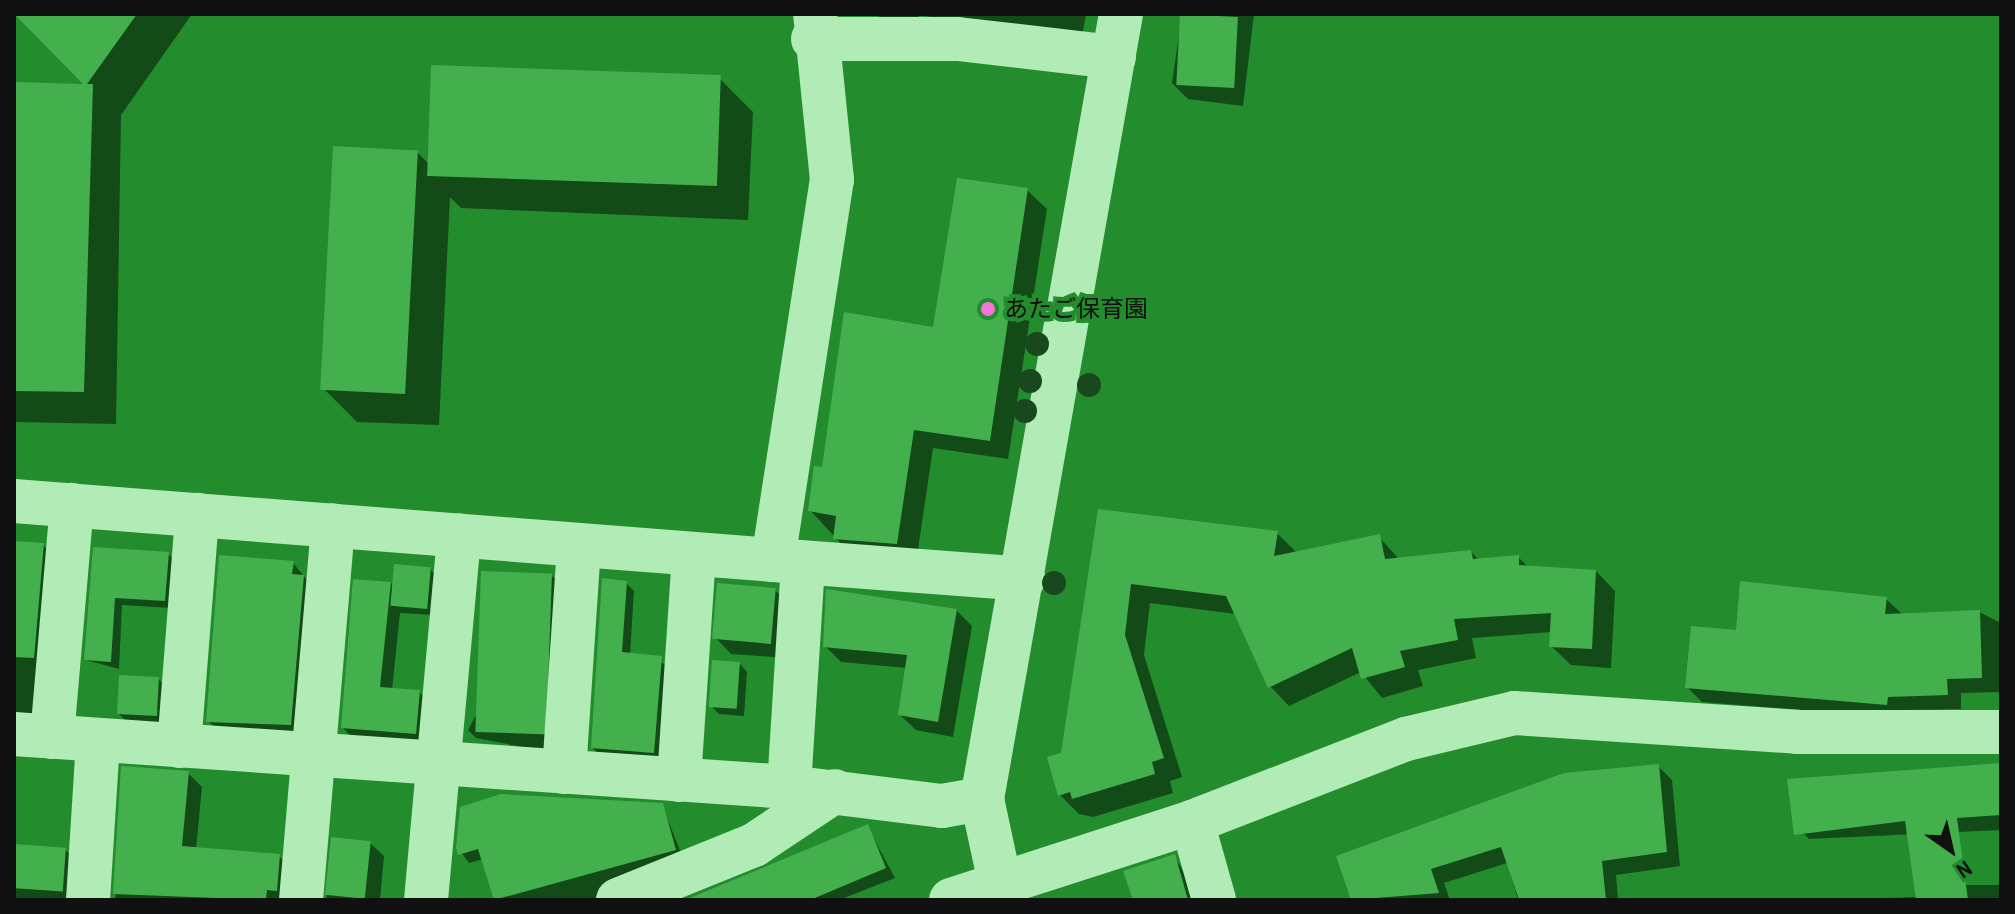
<!DOCTYPE html>
<html>
<head>
<meta charset="utf-8">
<style>
  body { margin:0 }
  #map { position:relative; width:2015px; height:914px; overflow:hidden; background:#238c2d; font-family:"Archivo Narrow","Noto Sans JP",sans-serif }
  div>[style] { position:absolute }
  .shadow>* { inset:0; background:#0007 }
  .building>* { inset:0; background:#43b04d; transform-origin:0 0 }
  .minor>* { height:44px; margin:-22px; padding:0 22px; transform-origin:22px; border-radius:22px; background:#b1ebb6 }
  .trees>* { width:24px; height:24px; margin:-12px; border-radius:50%; background:#19481e }
  .dots>* { width:22px; height:22px; translate:-50% -50%; box-sizing:border-box; border:4px solid #238c2d; border-radius:50% }
  span { translate:-50% -50%; white-space:nowrap; text-align:center; line-height:1.15; -webkit-text-stroke:8px #238c2d; paint-order:stroke }
  .poi-label { font-size:24px; color:#111 }
  .left { translate:0 -50%; text-align:left }
  .frame { position:absolute; inset:0; border:16px solid #111; pointer-events:none }
  .north { position:absolute; left:1911px; top:810px; width:80px; height:80px; -webkit-text-stroke:6px #238c2d; paint-order:stroke; rotate:146deg; font-size:22px; font-weight:700; line-height:32px; text-align:center; color:#111 }
  .north::after { content:''; display:block; margin:auto; width:28px; height:36px; background:#111; clip-path:polygon(50% 0,100% 100%,50% 72%,0 100%) }
</style>
</head>
<body>
<div id="map">
  <div class="shadow">
    <div style="clip-path:polygon(14px 14px,192px 14px,121px 115px,116px 424px,14px 422px,14px 84px,86px 86px)"></div>
    <div style="clip-path:polygon(872px 14px,1086px 14px,1081px 42px,919px 15px,915px 30px)"></div>
    <div style="clip-path:polygon(1182px 14px,1254px 14px,1243px 106px,1188px 99px,1172px 83px)"></div>
    <div style="clip-path:polygon(720px 79px,753px 112px,748px 220px,461px 208px,450px 197px,439px 425px,357px 422px,324px 389px,417px 152px,428px 163px)"></div>
    <div style="clip-path:polygon(1027px 190px,1047px 209px,1008px 459px,933px 448px,916px 563px,854px 558px,810px 510px,824px 469px,935px 329px)"></div>
    <div style="clip-path:polygon(1100px 511px,1277px 533px,1297px 553px,1379px 537px,1399px 559px,1471px 552px,1480px 561px,1518px 557px,1528px 567px,1596px 571px,1615px 591px,1611px 668px,1571px 665px,1551px 646px,1552px 632px,1472px 638px,1476px 658px,1418px 670px,1423px 686px,1382px 698px,1361px 672px,1289px 706px,1270px 686px,1236px 614px,1150px 603px,1144px 655px,1182px 777px,1170px 781px,1173px 793px,1093px 817px,1079px 814px,1060px 795px,1063px 755px)"></div>
    <div style="clip-path:polygon(14px 544px,43px 545px,56px 559px,42px 723px,14px 722px)"></div>
    <div style="clip-path:polygon(95px 549px,168px 554px,176px 561px,172px 608px,122px 605px,119px 669px,86px 660px)"></div>
    <div style="clip-path:polygon(293px 563px,313px 587px,301px 734px,219px 732px,208px 721px)"></div>
    <div style="clip-path:polygon(430px 569px,438px 577px,434px 615px,400px 613px,392px 690px,419px 692px,431px 704px,427px 745px,355px 740px,343px 728px,390px 584px)"></div>
    <div style="clip-path:polygon(551px 575px,559px 583px,548px 752px,476px 738px,468px 730px)"></div>
    <div style="clip-path:polygon(626px 583px,634px 591px,630px 655px,669px 665px,661px 760px,600px 755px,593px 748px)"></div>
    <div style="clip-path:polygon(775px 590px,791px 606px,788px 658px,731px 654px,716px 638px)"></div>
    <div style="clip-path:polygon(1886px 599px,1901px 613px,1979px 612px,2001px 623px,2001px 692px,1961px 693px,1961px 709px,1902px 710px,1901px 718px,1702px 702px,1687px 687px,1738px 633px)"></div>
    <div style="clip-path:polygon(956px 610px,972px 626px,953px 737px,916px 730px,900px 715px,907px 668px,841px 662px,825px 646px)"></div>
    <div style="clip-path:polygon(740px 664px,747px 672px,744px 716px,719px 714px,711px 706px)"></div>
    <div style="clip-path:polygon(158px 679px,166px 687px,163px 725px,126px 721px,118px 713px)"></div>
    <div style="clip-path:polygon(1658px 766px,1672px 780px,1680px 866px,1616px 875px,1618px 900px,1518px 900px,1507px 863px,1444px 883px,1450px 900px,1353px 900px,1339px 858px)"></div>
    <div style="clip-path:polygon(2001px 766px,2001px 830px,1809px 839px,1795px 824px)"></div>
    <div style="clip-path:polygon(123px 769px,188px 773px,202px 787px,196px 849px,279px 856px,293px 869px,290px 900px,115px 900px)"></div>
    <div style="clip-path:polygon(662px 805px,683px 858px,606px 900px,496px 900px,483px 859px,469px 863px,458px 848px)"></div>
    <div style="clip-path:polygon(867px 826px,895px 878px,839px 900px,699px 900px)"></div>
    <div style="clip-path:polygon(333px 839px,370px 843px,384px 856px,380px 900px,326px 900px)"></div>
    <div style="clip-path:polygon(14px 846px,65px 850px,79px 863px,77px 900px,14px 900px)"></div>
    <div style="clip-path:polygon(1174px 856px,1201px 900px,1135px 900px)"></div>
    <div style="clip-path:polygon(1916px 885px,2001px 885px,2001px 900px,1822px 900px,1917px 897px)"></div>
  </div>
  <div class="building">
    <div style="clip-path:polygon(14px 14px,137px 14px,87px 84px,93px 84px,84px 392px,14px 391px,14px 82px,83px 84px)"></div>
    <div style="left:1180px;top:14px;width:58px;height:71px;rotate:3deg"></div>
    <div style="left:431px;top:65px;width:290px;height:111px;rotate:2deg"></div>
    <div style="left:333px;top:146px;width:85px;height:244px;rotate:3deg"></div>
    <div style="clip-path:polygon(957px 178px,1028px 188px,990px 441px,914px 430px,897px 544px,833px 539px,836px 516px,808px 511px,814px 466px,822px 467px,844px 312px,933px 327px)"></div>
    <div style="clip-path:polygon(1098px 509px,1278px 531px,1274px 556px,1380px 534px,1385px 559px,1471px 550px,1473px 559px,1519px 555px,1519px 565px,1596px 570px,1592px 649px,1549px 647px,1551px 613px,1454px 619px,1458px 640px,1400px 651px,1405px 667px,1361px 679px,1352px 648px,1268px 688px,1226px 596px,1131px 584px,1125px 635px,1164px 758px,1152px 762px,1155px 774px,1072px 799px,1070px 792px,1058px 796px,1047px 757px,1061px 753px)"></div>
    <div style="clip-path:polygon(14px 541px,44px 543px,34px 658px,14px 657px)"></div>
    <div style="clip-path:polygon(93px 547px,169px 552px,165px 601px,115px 598px,111px 662px,84px 660px)"></div>
    <div style="clip-path:polygon(219px 555px,294px 561px,292px 574px,304px 575px,291px 725px,206px 722px)"></div>
    <div style="left:394px;top:564px;width:37px;height:42px;rotate:5deg"></div>
    <div style="left:481px;top:571px;width:71px;height:161px;rotate:2deg"></div>
    <div style="clip-path:polygon(602px 578px,627px 581px,622px 652px,662px 656px,654px 753px,591px 748px)"></div>
    <div style="clip-path:polygon(353px 579px,391px 582px,380px 687px,420px 690px,416px 734px,341px 728px)"></div>
    <div style="clip-path:polygon(1740px 581px,1887px 597px,1885px 614px,1980px 610px,1982px 678px,1947px 679px,1948px 695px,1888px 697px,1887px 705px,1685px 688px,1691px 626px,1736px 630px)"></div>
    <div style="left:717px;top:583px;width:59px;height:56px;rotate:5deg"></div>
    <div style="clip-path:polygon(826px 589px,957px 609px,938px 722px,898px 715px,907px 655px,823px 647px)"></div>
    <div style="left:712px;top:660px;width:28px;height:47px;rotate:4deg"></div>
    <div style="left:119px;top:675px;width:40px;height:39px;rotate:3deg"></div>
    <div style="clip-path:polygon(2001px 763px,2001px 815px,1957px 818px,1968px 900px,1916px 900px,1905px 821px,1794px 835px,1787px 779px)"></div>
    <div style="clip-path:polygon(1659px 764px,1667px 852px,1602px 861px,1606px 900px,1519px 900px,1501px 847px,1431px 869px,1439px 893px,1351px 900px,1336px 856px,1564px 773px)"></div>
    <div style="clip-path:polygon(121px 766px,189px 771px,182px 846px,280px 854px,277px 891px,267px 890px,266px 900px,113px 894px)"></div>
    <div style="clip-path:polygon(501px 794px,663px 803px,676px 850px,494px 900px,478px 849px,458px 855px,456px 848px,460px 807px)"></div>
    <div style="clip-path:polygon(868px 824px,886px 868px,810px 900px,685px 900px)"></div>
    <div style="left:331px;top:837px;width:40px;height:58px;rotate:6deg"></div>
    <div style="left:14px;top:844px;width:52px;height:44px;rotate:4deg"></div>
    <div style="clip-path:polygon(1175px 854px,1188px 900px,1133px 900px,1123px 871px)"></div>
  </div>
  <div class="minor">
    <div style="left:813px;top:39px;width:145px"></div>
    <div style="left:958px;top:39px;width:157px;rotate:6.6deg"></div>
    <div style="left:14px;top:501px;width:761px;rotate:4.44deg"></div>
    <div style="left:773px;top:560px;width:385px;rotate:-81.2deg"></div>
    <div style="left:832px;top:180px;width:167px;rotate:-95.8deg"></div>
    <div style="left:773px;top:560px;width:251px;rotate:4.3deg"></div>
    <div style="left:14px;top:734px;width:777px;rotate:3.91deg"></div>
    <div style="left:789px;top:787px;width:154px;rotate:7.1deg"></div>
    <div style="left:942px;top:806px;width:41px;rotate:-9.9deg"></div>
    <div style="left:52px;top:737px;width:233px;rotate:-85.1deg"></div>
    <div style="left:179px;top:746px;width:232px;rotate:-85.5deg"></div>
    <div style="left:564px;top:772px;width:227px;rotate:-86.2deg"></div>
    <div style="left:679px;top:780px;width:226px;rotate:-86.2deg"></div>
    <div style="left:789px;top:787px;width:225px;rotate:-86.4deg"></div>
    <div style="left:1192px;top:822px;width:81px;rotate:74.2deg"></div>
    <div style="left:1000px;top:883px;width:86px;rotate:-102.1deg"></div>
    <div style="left:982px;top:799px;width:797px;rotate:-79.96deg"></div>
    <div style="left:88px;top:900px;width:159px;rotate:-86.4deg"></div>
    <div style="left:301px;top:900px;width:376px;rotate:-85.1deg"></div>
    <div style="left:426px;top:900px;width:366px;rotate:-84.8deg"></div>
    <div style="left:618px;top:900px;width:147px;rotate:-22deg"></div>
    <div style="left:754px;top:845px;width:97px;rotate:-33.7deg"></div>
    <div style="left:951px;top:900px;width:253px;rotate:-17.9deg"></div>
    <div style="left:1192px;top:822px;width:230px;rotate:-21.2deg"></div>
    <div style="left:1406px;top:739px;width:111px;rotate:-13.5deg"></div>
    <div style="left:1514px;top:713px;width:284px;rotate:3.8deg"></div>
    <div style="left:1797px;top:732px;width:204px"></div>
  </div>
  <div class="trees">
    <div style="left:1037px;top:344px"></div>
    <div style="left:1030px;top:381px"></div>
    <div style="left:1089px;top:385px"></div>
    <div style="left:1025px;top:411px"></div>
    <div style="left:1054px;top:583px"></div>
  </div>
  <div class="dots">
    <div style="left:988px;top:309px;background:#f674d7"></div>
  </div>
  <div class="poi-label">
    <span class="left" style="left:1004px;top:309px">あたご保育園</span>
  </div>
  <div class="frame"></div>
  <div class="north">N</div>
</div>
</body>
</html>
